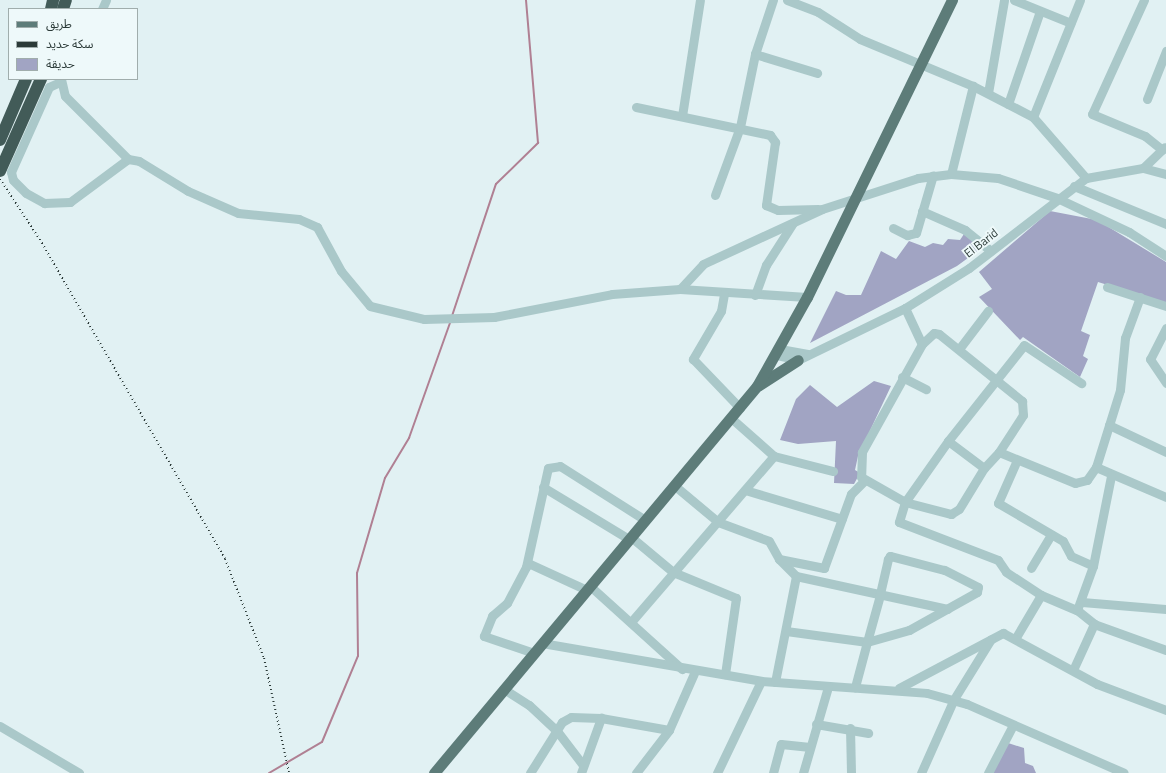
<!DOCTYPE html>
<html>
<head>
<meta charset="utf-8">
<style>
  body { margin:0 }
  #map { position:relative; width:1166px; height:773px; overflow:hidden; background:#e1f1f3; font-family:"Titillium Web","Noto Sans Arabic",sans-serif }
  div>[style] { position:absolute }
  .green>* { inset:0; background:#a1a4c3 }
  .stream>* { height:2px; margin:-1px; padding:0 1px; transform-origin:1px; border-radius:1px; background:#b08093 }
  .minor>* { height:9px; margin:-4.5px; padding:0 4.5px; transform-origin:4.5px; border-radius:4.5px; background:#aac8c9 }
  .major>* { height:11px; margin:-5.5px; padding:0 5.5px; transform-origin:5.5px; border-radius:5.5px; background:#5d7c79 }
  .highway>* { height:12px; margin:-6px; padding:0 6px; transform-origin:6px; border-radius:6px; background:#425b58 }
  .rail>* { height:2px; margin-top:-1px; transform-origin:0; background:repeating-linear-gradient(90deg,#2b3a38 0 1px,transparent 0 4px) }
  span { translate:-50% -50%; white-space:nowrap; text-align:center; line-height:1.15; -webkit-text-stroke:4px #eef9fa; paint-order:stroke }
  .street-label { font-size:12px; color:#2b3a38 }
  .legend { position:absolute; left:8px; top:8px; width:130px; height:72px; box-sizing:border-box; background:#eef9fa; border:1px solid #a0adac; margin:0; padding:5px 7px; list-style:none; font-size:12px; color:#2b3a38 }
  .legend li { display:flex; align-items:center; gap:8px; height:20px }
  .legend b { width:20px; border:1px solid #a0adac }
</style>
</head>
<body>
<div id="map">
  <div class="green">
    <div style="clip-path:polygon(1050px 211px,1097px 220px,1166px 262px,1166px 303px,1098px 282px,1081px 331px,1090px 335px,1083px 356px,1088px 359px,1080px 377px,1023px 337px,1020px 340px,979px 297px,992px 289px,979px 272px)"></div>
    <div style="clip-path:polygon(966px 231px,983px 247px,957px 266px,810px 343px,836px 291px,846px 295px,861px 295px,881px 251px,896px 259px,909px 241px,925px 247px,933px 243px,943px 245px,948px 239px,960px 240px)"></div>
    <div style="clip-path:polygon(874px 381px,891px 386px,858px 456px,855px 470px,860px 473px,854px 484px,834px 483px,836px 441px,798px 444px,780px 440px,796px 399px,810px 385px,837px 407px)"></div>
    <div style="clip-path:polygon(1008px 743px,1024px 748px,1025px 763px,1033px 766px,1036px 773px,992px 773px)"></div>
  </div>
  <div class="stream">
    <div style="left:452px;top:316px;width:139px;rotate:-71.6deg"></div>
    <div style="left:496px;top:184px;width:59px;rotate:-44.3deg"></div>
    <div style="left:538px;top:143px;width:144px;rotate:-94.8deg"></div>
    <div style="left:269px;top:773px;width:61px;rotate:-30.3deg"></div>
    <div style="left:322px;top:742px;width:93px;rotate:-67.3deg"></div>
    <div style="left:358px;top:656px;width:83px;rotate:-90.7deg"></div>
    <div style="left:357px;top:573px;width:99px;rotate:-73.6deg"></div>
    <div style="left:385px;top:478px;width:47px;rotate:-59deg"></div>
    <div style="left:409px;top:438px;width:125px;rotate:-70.4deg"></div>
  </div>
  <div class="minor">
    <div style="left:787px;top:0;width:33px;rotate:21deg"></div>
    <div style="left:818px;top:12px;width:50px;rotate:32.7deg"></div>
    <div style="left:860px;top:39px;width:122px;rotate:22.6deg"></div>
    <div style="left:973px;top:86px;width:68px;rotate:27.3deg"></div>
    <div style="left:1033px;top:117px;width:81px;rotate:49deg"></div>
    <div style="left:1014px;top:0;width:61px;rotate:22deg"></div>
    <div style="left:1144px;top:0;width:125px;rotate:114.5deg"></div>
    <div style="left:1092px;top:114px;width:57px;rotate:22.5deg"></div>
    <div style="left:1145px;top:136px;width:22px;rotate:39deg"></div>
    <div style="left:102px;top:9px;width:10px;rotate:-66deg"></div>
    <div style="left:755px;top:54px;width:65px;rotate:17deg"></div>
    <div style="left:61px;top:79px;width:17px;rotate:77deg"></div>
    <div style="left:65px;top:96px;width:89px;rotate:45deg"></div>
    <div style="left:60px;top:82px;width:12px;rotate:156deg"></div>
    <div style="left:49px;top:87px;width:93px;rotate:114.1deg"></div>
    <div style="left:11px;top:172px;width:8px;rotate:76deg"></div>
    <div style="left:13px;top:180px;width:18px;rotate:45deg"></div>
    <div style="left:26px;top:193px;width:21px;rotate:29deg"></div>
    <div style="left:44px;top:203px;width:26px;rotate:-2deg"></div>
    <div style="left:70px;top:202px;width:72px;rotate:-36.6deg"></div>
    <div style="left:128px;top:159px;width:11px;rotate:10deg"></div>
    <div style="left:139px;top:161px;width:57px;rotate:31.5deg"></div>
    <div style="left:188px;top:191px;width:55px;rotate:23.7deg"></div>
    <div style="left:238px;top:213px;width:61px;rotate:5.6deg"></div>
    <div style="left:299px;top:219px;width:20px;rotate:24deg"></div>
    <div style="left:317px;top:227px;width:50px;rotate:61.4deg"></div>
    <div style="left:341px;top:271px;width:45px;rotate:50.4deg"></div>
    <div style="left:370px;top:306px;width:56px;rotate:13.5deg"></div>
    <div style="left:424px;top:319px;width:70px;rotate:-1.6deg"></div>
    <div style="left:494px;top:317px;width:120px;rotate:-11deg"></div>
    <div style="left:612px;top:294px;width:68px;rotate:-4.2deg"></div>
    <div style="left:680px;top:289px;width:34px;rotate:-47deg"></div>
    <div style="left:703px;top:264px;width:131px;rotate:-24.8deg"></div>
    <div style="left:822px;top:209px;width:101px;rotate:-17.9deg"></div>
    <div style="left:918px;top:178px;width:33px;rotate:-7deg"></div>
    <div style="left:951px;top:174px;width:47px;rotate:4.9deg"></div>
    <div style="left:998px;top:178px;width:62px;rotate:18.7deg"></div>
    <div style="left:1057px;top:198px;width:80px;rotate:25.3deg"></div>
    <div style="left:1129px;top:232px;width:44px;rotate:33deg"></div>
    <div style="left:988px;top:93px;width:94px;rotate:-80.2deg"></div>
    <div style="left:1147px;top:99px;width:52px;rotate:-68.4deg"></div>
    <div style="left:1008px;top:104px;width:98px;rotate:-71deg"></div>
    <div style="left:636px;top:107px;width:137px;rotate:11.8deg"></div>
    <div style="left:770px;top:135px;width:9px;rotate:54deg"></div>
    <div style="left:775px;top:142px;width:64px;rotate:98.1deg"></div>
    <div style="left:766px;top:205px;width:13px;rotate:23deg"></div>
    <div style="left:778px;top:210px;width:40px;rotate:-1.4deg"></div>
    <div style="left:682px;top:116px;width:117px;rotate:-81.2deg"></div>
    <div style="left:1033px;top:117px;width:126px;rotate:-68.1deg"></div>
    <div style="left:1143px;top:168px;width:30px;rotate:-44deg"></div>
    <div style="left:951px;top:174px;width:91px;rotate:-76deg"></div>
    <div style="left:1074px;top:186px;width:100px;rotate:22.4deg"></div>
    <div style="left:715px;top:195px;width:72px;rotate:-69.8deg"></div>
    <div style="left:740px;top:127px;width:75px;rotate:-78.4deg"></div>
    <div style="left:755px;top:54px;width:57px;rotate:-71.6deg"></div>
    <div style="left:922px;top:211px;width:47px;rotate:23.8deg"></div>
    <div style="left:965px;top:230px;width:33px;rotate:39deg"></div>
    <div style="left:893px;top:228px;width:16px;rotate:27deg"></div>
    <div style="left:907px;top:235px;width:9px;rotate:-13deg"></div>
    <div style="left:916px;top:233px;width:60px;rotate:-73.7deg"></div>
    <div style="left:1107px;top:287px;width:62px;rotate:17.9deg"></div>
    <div style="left:680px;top:289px;width:127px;rotate:3.6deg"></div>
    <div style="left:724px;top:294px;width:17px;rotate:100deg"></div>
    <div style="left:721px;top:311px;width:56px;rotate:120.3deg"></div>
    <div style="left:693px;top:359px;width:68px;rotate:46.2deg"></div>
    <div style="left:755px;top:295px;width:32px;rotate:-70deg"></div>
    <div style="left:766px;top:265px;width:50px;rotate:-57.3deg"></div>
    <div style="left:1140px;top:297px;width:44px;rotate:110.1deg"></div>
    <div style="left:1125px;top:338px;width:52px;rotate:95.5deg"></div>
    <div style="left:1120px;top:390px;width:81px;rotate:107.3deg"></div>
    <div style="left:1096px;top:467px;width:16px;rotate:125deg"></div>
    <div style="left:1087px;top:480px;width:12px;rotate:166deg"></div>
    <div style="left:1075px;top:483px;width:82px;rotate:-157.8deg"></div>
    <div style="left:999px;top:452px;width:22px;rotate:133deg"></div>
    <div style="left:984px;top:468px;width:45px;rotate:-143.1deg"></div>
    <div style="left:948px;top:441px;width:75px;rotate:125.2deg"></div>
    <div style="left:905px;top:502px;width:21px;rotate:107deg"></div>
    <div style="left:899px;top:522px;width:106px;rotate:21deg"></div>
    <div style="left:998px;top:560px;width:14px;rotate:56deg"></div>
    <div style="left:1006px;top:572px;width:42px;rotate:33.3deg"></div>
    <div style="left:1041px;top:595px;width:39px;rotate:23deg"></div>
    <div style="left:1077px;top:610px;width:22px;rotate:39deg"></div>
    <div style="left:1094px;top:624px;width:77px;rotate:19.9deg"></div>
    <div style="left:905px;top:308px;width:40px;rotate:65deg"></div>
    <div style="left:922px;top:344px;width:124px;rotate:119.1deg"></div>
    <div style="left:862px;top:452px;width:25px;rotate:92deg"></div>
    <div style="left:861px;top:477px;width:51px;rotate:29.6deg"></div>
    <div style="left:905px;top:502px;width:48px;rotate:14.6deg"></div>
    <div style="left:951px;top:514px;width:9px;rotate:-32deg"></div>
    <div style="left:959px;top:509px;width:48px;rotate:-58.6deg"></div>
    <div style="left:1166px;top:328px;width:35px;rotate:117deg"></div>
    <div style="left:1150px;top:359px;width:29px;rotate:56deg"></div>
    <div style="left:922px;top:344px;width:16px;rotate:-43deg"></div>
    <div style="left:934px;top:333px;width:5px;rotate:11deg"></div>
    <div style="left:939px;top:334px;width:107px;rotate:38.9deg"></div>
    <div style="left:1022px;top:401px;width:14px;rotate:86deg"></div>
    <div style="left:1023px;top:415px;width:44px;rotate:123deg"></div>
    <div style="left:780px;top:349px;width:28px;rotate:10deg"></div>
    <div style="left:959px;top:349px;width:48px;rotate:-52.7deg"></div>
    <div style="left:777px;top:355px;width:22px;rotate:13deg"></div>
    <div style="left:798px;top:360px;width:119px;rotate:-25.9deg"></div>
    <div style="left:905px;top:308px;width:75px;rotate:-32deg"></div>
    <div style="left:969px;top:268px;width:148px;rotate:-37.6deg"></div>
    <div style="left:1086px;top:178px;width:58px;rotate:-10deg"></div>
    <div style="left:1143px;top:168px;width:24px;rotate:15deg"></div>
    <div style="left:902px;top:377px;width:27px;rotate:27deg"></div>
    <div style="left:731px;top:418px;width:57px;rotate:41.5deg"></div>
    <div style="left:774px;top:456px;width:61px;rotate:14.3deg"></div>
    <div style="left:1109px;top:425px;width:63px;rotate:25.3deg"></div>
    <div style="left:948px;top:441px;width:122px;rotate:-51.6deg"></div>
    <div style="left:1024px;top:345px;width:69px;rotate:33.7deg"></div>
    <div style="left:1017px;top:460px;width:47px;rotate:113.8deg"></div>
    <div style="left:998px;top:503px;width:75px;rotate:30.3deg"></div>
    <div style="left:1063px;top:541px;width:17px;rotate:62deg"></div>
    <div style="left:1071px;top:556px;width:24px;rotate:24deg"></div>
    <div style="left:1096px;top:467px;width:76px;rotate:23.2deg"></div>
    <div style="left:675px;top:486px;width:56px;rotate:39.9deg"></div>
    <div style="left:718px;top:522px;width:54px;rotate:20.4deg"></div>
    <div style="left:769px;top:541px;width:21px;rotate:61deg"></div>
    <div style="left:779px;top:559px;width:24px;rotate:45deg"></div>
    <div style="left:796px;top:576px;width:155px;rotate:12.3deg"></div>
    <div style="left:543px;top:487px;width:100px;rotate:31.2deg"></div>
    <div style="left:745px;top:490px;width:101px;rotate:16.6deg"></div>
    <div style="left:631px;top:537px;width:55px;rotate:39.8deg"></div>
    <div style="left:673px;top:572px;width:68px;rotate:22.4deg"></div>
    <div style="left:736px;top:598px;width:77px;rotate:98.2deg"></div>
    <div style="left:779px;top:559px;width:46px;rotate:11.3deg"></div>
    <div style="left:824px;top:568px;width:79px;rotate:-70deg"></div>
    <div style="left:851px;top:494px;width:18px;rotate:-45deg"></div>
    <div style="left:528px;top:563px;width:65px;rotate:24.6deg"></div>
    <div style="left:1031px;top:568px;width:39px;rotate:-59deg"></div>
    <div style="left:590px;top:586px;width:124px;rotate:42.1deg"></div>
    <div style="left:1082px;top:602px;width:84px;rotate:4.8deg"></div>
    <div style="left:1077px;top:610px;width:47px;rotate:-70deg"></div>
    <div style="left:1093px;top:566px;width:92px;rotate:-78.7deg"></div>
    <div style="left:631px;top:622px;width:219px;rotate:-49.3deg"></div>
    <div style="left:786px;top:631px;width:82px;rotate:7.7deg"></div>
    <div style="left:867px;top:642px;width:44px;rotate:-15.9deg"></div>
    <div style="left:909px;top:630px;width:78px;rotate:-29.2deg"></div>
    <div style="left:977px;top:592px;width:5px;rotate:-79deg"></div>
    <div style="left:978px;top:587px;width:38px;rotate:-153deg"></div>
    <div style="left:944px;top:570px;width:56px;rotate:-165.5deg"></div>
    <div style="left:890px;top:556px;width:4px;rotate:124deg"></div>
    <div style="left:888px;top:559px;width:37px;rotate:103deg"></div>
    <div style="left:880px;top:595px;width:49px;rotate:105.5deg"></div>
    <div style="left:867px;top:642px;width:47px;rotate:104.9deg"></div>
    <div style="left:1015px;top:639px;width:51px;rotate:-59.4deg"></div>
    <div style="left:542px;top:643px;width:222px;rotate:9.8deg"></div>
    <div style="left:761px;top:681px;width:166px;rotate:4.1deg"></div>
    <div style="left:927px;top:693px;width:41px;rotate:15.4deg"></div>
    <div style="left:967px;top:704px;width:171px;rotate:23.7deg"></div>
    <div style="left:534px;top:653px;width:53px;rotate:-161.2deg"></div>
    <div style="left:484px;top:636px;width:22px;rotate:-68deg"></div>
    <div style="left:492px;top:616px;width:20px;rotate:-41deg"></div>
    <div style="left:507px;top:603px;width:41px;rotate:-62.2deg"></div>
    <div style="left:526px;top:567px;width:101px;rotate:-77.5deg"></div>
    <div style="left:548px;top:468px;width:12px;rotate:-9deg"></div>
    <div style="left:560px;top:466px;width:101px;rotate:32.4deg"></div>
    <div style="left:1073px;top:670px;width:51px;rotate:-65.5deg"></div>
    <div style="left:775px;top:682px;width:108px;rotate:-78.8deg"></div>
    <div style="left:899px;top:688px;width:118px;rotate:-27.9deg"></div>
    <div style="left:1003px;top:633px;width:107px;rotate:28.5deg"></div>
    <div style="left:1097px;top:684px;width:74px;rotate:20.6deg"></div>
    <div style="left:504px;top:689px;width:30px;rotate:33deg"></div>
    <div style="left:529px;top:705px;width:38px;rotate:43deg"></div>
    <div style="left:557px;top:731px;width:43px;rotate:52.6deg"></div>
    <div style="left:816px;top:724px;width:53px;rotate:9.8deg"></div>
    <div style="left:0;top:726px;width:92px;rotate:30.7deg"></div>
    <div style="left:850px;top:728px;width:45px;rotate:88.7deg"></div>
    <div style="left:530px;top:773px;width:60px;rotate:-57.9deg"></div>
    <div style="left:562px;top:722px;width:10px;rotate:-29deg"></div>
    <div style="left:571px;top:717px;width:30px;rotate:2deg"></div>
    <div style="left:601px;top:718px;width:69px;rotate:10deg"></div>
    <div style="left:581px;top:773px;width:59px;rotate:-70deg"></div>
    <div style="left:636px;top:773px;width:54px;rotate:-52.5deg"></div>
    <div style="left:669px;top:730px;width:64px;rotate:-66.2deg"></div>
    <div style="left:717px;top:773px;width:102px;rotate:-64.4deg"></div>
    <div style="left:773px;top:773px;width:30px;rotate:-75deg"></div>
    <div style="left:781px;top:744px;width:29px;rotate:6deg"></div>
    <div style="left:803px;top:773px;width:90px;rotate:-73.8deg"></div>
    <div style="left:921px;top:773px;width:81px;rotate:-66deg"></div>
    <div style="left:954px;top:699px;width:70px;rotate:-58.3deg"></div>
    <div style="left:988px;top:773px;width:54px;rotate:-62.5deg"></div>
  </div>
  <div class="major">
    <div style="left:759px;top:385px;width:46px;rotate:-32.7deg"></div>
    <div style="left:434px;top:773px;width:504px;rotate:-50.15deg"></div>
    <div style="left:757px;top:386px;width:102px;rotate:-60.7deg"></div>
    <div style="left:807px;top:297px;width:331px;rotate:-64deg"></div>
  </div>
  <div class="highway">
    <div style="left:51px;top:9px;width:9px;rotate:-77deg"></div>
    <div style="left:63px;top:9px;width:9px;rotate:-72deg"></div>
    <div style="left:0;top:140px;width:66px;rotate:-66.9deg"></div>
    <div style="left:0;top:171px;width:101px;rotate:-66deg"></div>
  </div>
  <div class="rail">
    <div style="left:0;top:179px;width:77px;rotate:56.7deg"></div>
    <div style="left:42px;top:243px;width:365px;rotate:59.9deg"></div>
    <div style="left:225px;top:559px;width:106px;rotate:68.5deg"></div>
    <div style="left:264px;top:658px;width:118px;rotate:77.7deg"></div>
  </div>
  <div class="street-label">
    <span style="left:981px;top:243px;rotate:-38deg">El Barid</span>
  </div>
  <ul class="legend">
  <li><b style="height:5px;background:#5d7c79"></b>طريق</li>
  <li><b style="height:5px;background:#2b3a38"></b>سكة حديد</li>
  <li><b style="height:11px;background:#a1a4c3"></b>حديقة</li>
  </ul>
</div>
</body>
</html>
